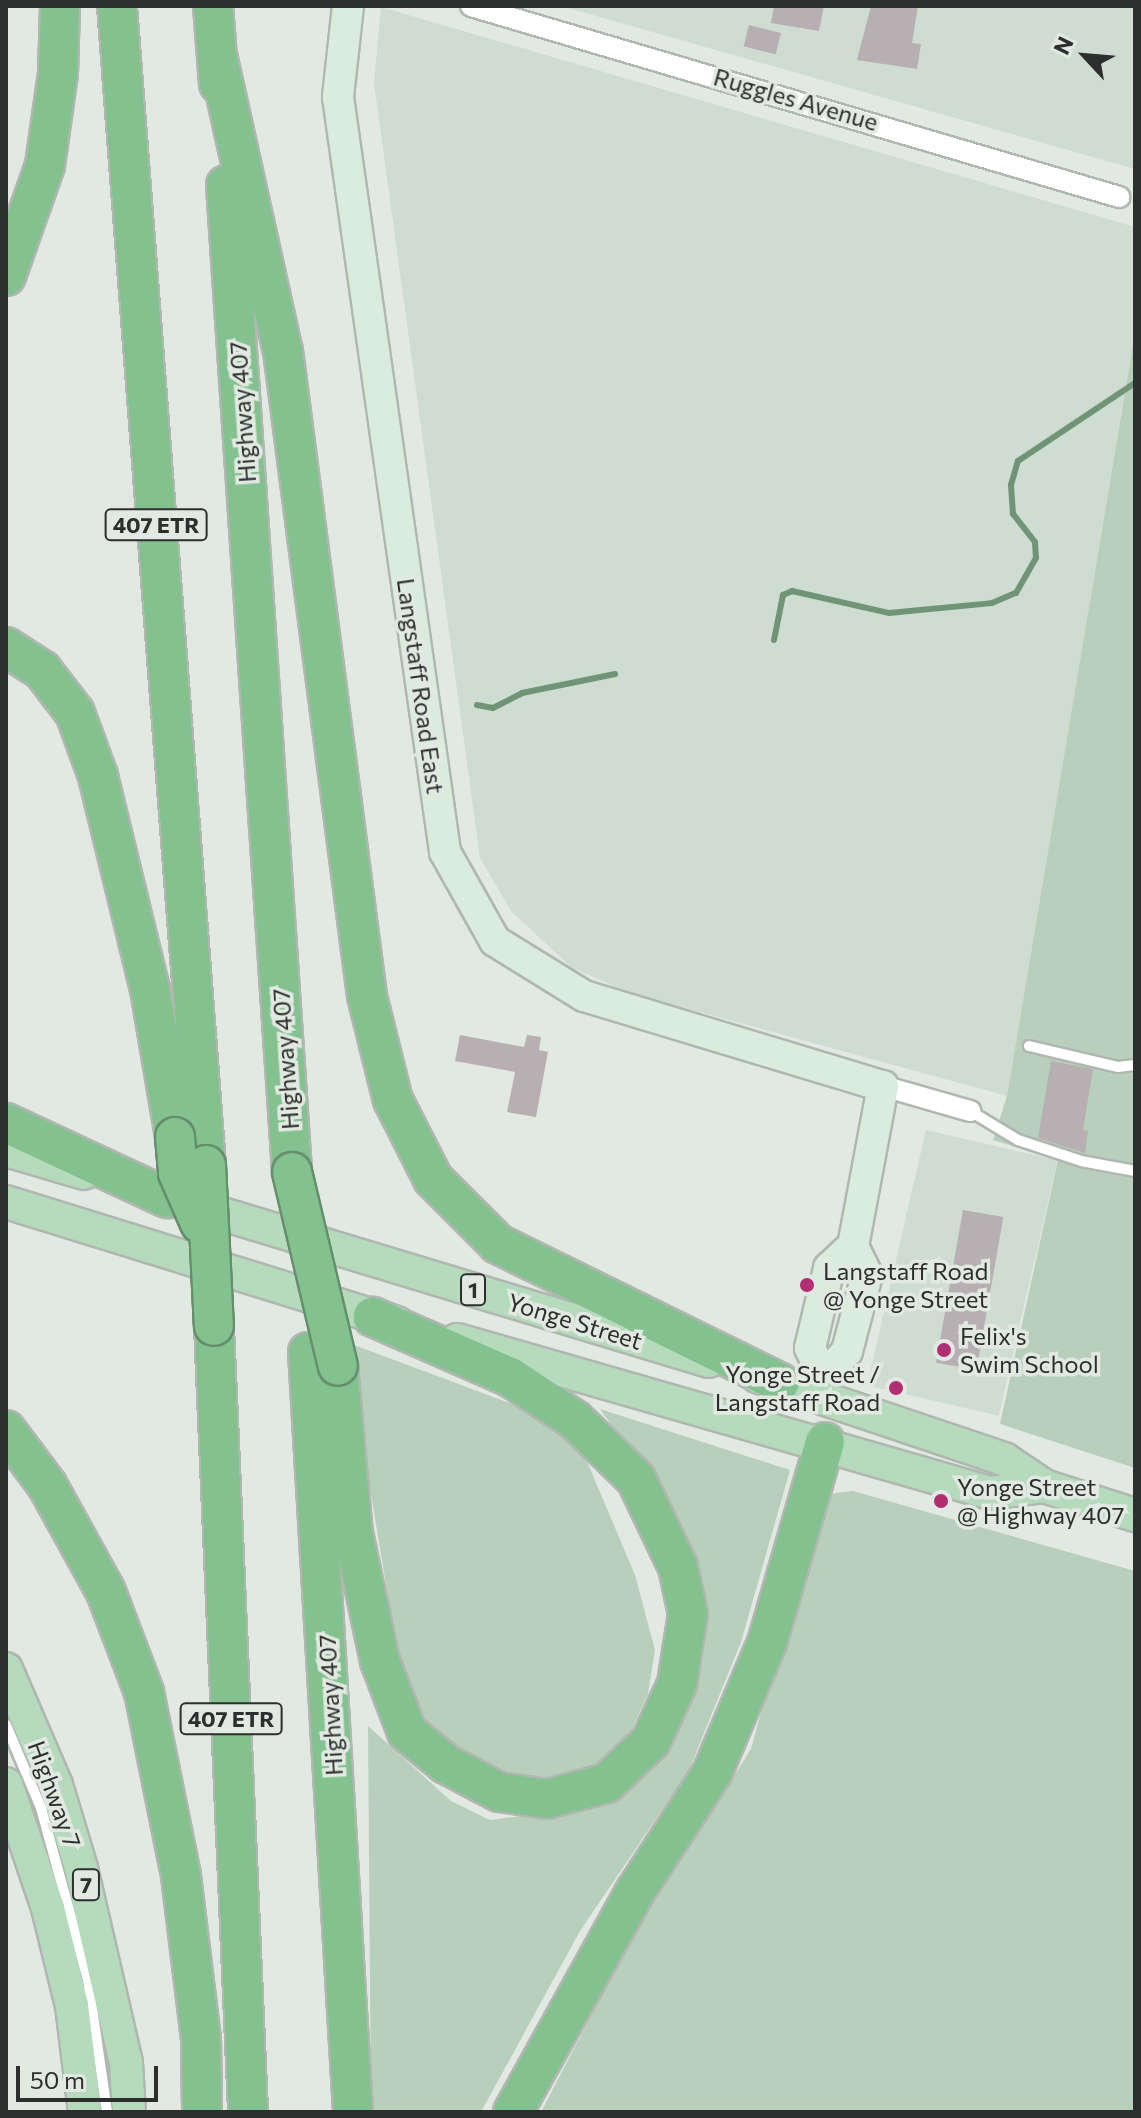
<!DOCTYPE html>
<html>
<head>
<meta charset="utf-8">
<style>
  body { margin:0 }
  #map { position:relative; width:1141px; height:2118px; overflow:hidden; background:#e2e9e3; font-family:Commissioner,sans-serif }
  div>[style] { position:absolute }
  .built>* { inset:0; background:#cfdcd1; transform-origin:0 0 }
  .green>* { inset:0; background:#b8cfbb }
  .stream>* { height:6px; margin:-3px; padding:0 3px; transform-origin:3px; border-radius:3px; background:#709576 }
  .building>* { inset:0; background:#b7afb2; transform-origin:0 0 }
  .roads { filter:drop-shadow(2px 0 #b0b7b1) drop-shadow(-2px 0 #b0b7b1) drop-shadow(0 2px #b0b7b1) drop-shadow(0 -2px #b0b7b1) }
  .lane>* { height:10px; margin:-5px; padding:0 5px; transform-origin:5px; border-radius:5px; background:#fff }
  .street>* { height:20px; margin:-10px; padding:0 10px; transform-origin:10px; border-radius:10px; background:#fff }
  .secondary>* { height:30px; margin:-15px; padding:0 15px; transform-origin:15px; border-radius:15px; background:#daecdd }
  .primary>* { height:32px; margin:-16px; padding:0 16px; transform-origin:16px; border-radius:16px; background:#b5dabc }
  .highway>* { height:38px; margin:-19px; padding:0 19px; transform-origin:19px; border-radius:19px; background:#83c18f }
  .bridges { filter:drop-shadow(2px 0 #658e6d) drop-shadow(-2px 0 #658e6d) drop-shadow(0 2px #658e6d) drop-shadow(0 -2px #658e6d) }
  .highway-bridge>* { height:38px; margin:-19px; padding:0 19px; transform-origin:19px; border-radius:19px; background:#83c18f }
  .dots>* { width:22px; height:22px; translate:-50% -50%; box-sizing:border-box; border:4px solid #e2e9e3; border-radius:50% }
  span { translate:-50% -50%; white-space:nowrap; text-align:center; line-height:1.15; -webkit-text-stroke:7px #e2e9e3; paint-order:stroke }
  .shield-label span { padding:2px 6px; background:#e2e9e3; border:2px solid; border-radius:6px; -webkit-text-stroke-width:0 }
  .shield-label { font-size:22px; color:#2c2f2d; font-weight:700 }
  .street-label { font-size:24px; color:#2c2f2d }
  .poi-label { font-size:24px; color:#2c2f2d }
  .left { translate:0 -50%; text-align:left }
  .right { translate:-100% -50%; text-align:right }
  .frame { position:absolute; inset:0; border:8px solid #2c2f2d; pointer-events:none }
  .north { position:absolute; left:1045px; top:16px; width:80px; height:80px; -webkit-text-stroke:6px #e2e9e3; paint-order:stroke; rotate:296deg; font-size:22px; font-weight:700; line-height:32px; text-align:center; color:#2c2f2d }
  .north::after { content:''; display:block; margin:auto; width:28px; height:36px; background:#2c2f2d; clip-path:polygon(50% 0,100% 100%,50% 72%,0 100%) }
  .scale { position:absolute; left:16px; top:2066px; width:142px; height:36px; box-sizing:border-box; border:4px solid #2c2f2d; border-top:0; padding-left:10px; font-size:24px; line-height:28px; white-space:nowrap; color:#2c2f2d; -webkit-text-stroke:6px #e2e9e3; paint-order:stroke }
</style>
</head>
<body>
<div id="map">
  <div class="built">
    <div style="clip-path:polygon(561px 6px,1135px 6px,1135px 169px)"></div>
    <div style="clip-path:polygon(381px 7px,1135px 227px,1135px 333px,1007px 1096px,627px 992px,571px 967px,511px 911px,480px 858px,374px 83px)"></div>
    <div style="left:926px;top:1130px;width:135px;height:262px;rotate:13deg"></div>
  </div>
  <div class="green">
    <div style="clip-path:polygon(1135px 333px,1135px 1468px,1000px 1424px,1058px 1160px,993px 1140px,1007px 1096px)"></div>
    <div style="clip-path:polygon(346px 1342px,539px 1414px,586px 1459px,635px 1575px,655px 1650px,648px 1694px,624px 1747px,572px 1780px,505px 1780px,443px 1748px,402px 1682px)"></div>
    <div style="clip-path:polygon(600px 1409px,790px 1470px,741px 1642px,689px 1770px,580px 1931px,481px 2112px,371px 2112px,368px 1726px,451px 1801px,490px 1820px,605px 1805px,677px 1736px,703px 1630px,682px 1527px)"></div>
    <div style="clip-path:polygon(853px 1491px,1135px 1571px,1135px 2112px,541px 2112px,628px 1944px,751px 1749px,815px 1516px,828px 1494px)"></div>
  </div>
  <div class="stream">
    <div style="left:774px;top:640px;width:46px;rotate:-78.7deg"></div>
    <div style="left:783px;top:595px;width:10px;rotate:-24deg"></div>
    <div style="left:792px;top:591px;width:99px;rotate:12.8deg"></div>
    <div style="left:889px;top:613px;width:103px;rotate:-5.5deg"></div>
    <div style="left:992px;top:603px;width:26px;rotate:-23deg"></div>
    <div style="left:1016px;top:593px;width:40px;rotate:-60.3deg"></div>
    <div style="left:1036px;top:558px;width:16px;rotate:-94deg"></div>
    <div style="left:1035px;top:542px;width:36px;rotate:-128deg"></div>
    <div style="left:1013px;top:514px;width:29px;rotate:-94deg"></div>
    <div style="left:1011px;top:485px;width:25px;rotate:-74deg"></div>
    <div style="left:1018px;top:461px;width:141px;rotate:-33.7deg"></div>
    <div style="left:477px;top:705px;width:16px;rotate:11deg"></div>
    <div style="left:493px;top:708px;width:33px;rotate:-27deg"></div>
    <div style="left:522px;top:693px;width:95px;rotate:-11.5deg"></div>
  </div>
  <div class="building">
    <div style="clip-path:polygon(774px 6px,824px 6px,819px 31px,771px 23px)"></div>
    <div style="clip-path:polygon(871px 6px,918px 6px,912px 43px,921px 44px,917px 69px,857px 60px)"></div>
    <div style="left:749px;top:25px;width:33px;height:22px;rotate:14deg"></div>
    <div style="clip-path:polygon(460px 1035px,524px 1047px,527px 1035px,541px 1037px,539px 1050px,548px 1052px,536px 1117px,507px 1112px,515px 1072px,455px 1061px)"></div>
    <div style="clip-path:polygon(1051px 1061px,1093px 1069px,1083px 1130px,1088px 1131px,1085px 1153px,1038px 1138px)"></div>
    <div style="left:963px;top:1210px;width:41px;height:155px;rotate:10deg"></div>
  </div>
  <div class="roads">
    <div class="lane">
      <div style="left:1029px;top:1046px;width:91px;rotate:13.3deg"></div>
      <div style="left:1118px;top:1067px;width:17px;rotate:-7deg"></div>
      <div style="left:970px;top:1111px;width:56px;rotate:31.1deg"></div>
      <div style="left:1018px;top:1140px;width:66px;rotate:18.4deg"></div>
      <div style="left:1081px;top:1161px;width:55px;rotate:10.5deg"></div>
      <div style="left:6px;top:1725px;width:90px;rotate:67.1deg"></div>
      <div style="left:41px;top:1808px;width:178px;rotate:74.7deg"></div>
      <div style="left:88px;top:1980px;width:133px;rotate:81.8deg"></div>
    </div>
    <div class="street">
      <div style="left:471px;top:6px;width:676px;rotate:16.42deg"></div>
      <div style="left:883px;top:1086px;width:91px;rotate:16deg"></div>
    </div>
    <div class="secondary">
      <div style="left:348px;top:6px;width:92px;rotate:96.3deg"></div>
      <div style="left:338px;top:97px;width:763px;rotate:81.93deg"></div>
      <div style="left:445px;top:852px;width:102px;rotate:60.7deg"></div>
      <div style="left:495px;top:941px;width:105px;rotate:31.7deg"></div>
      <div style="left:584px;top:996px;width:312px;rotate:16.8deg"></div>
      <div style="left:883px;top:1086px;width:163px;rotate:100.6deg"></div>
      <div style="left:853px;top:1246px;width:32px;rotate:64deg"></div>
      <div style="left:867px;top:1275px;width:79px;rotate:104.7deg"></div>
      <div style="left:847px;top:1351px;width:35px;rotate:131deg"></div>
      <div style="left:824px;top:1396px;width:19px;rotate:-90deg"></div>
      <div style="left:824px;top:1377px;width:32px;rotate:-116deg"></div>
      <div style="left:810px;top:1348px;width:82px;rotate:-76.6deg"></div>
      <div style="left:829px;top:1268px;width:33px;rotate:-43deg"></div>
    </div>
    <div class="primary">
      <div style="left:6px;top:1150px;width:81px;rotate:16.4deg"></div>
      <div style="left:6px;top:1202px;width:409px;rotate:17.2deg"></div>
      <div style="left:186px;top:1203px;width:546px;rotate:16.81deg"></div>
      <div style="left:457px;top:1340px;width:555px;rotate:16.02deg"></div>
      <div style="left:990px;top:1493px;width:54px;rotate:-7.4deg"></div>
      <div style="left:757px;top:1376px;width:261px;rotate:18.6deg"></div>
      <div style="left:1004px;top:1459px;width:48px;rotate:34deg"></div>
      <div style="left:1044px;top:1486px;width:96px;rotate:17.7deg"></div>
      <div style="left:6px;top:1669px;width:126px;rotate:66.7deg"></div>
      <div style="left:56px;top:1785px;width:87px;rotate:73.2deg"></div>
      <div style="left:81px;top:1868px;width:200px;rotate:77deg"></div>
      <div style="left:126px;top:2063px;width:49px;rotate:86.5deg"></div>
      <div style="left:6px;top:1784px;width:131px;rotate:71.3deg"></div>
      <div style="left:48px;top:1908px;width:101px;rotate:76.2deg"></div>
      <div style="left:72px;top:2006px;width:107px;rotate:83deg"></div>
    </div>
    <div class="highway">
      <div style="left:117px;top:6px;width:1162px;rotate:85.61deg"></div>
      <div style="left:213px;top:6px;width:78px;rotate:85.6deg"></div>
      <div style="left:218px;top:59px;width:299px;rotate:77.5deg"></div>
      <div style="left:283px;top:351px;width:650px;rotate:82.58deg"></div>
      <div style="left:367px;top:996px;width:107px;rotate:76deg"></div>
      <div style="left:393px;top:1100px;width:89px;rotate:63.1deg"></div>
      <div style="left:433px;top:1179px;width:92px;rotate:45deg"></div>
      <div style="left:498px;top:1244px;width:314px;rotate:26.2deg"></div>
      <div style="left:226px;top:185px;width:989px;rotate:86.17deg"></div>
      <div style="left:6px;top:276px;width:118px;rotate:-70.6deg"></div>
      <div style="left:45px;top:165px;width:92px;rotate:-81.9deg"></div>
      <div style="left:58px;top:74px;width:68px;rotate:-88.3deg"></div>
      <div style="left:6px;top:647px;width:43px;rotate:32.6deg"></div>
      <div style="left:42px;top:670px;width:54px;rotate:52.5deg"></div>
      <div style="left:75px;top:713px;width:67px;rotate:69.9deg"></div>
      <div style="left:98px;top:776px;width:219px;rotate:76.3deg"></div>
      <div style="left:150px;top:989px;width:150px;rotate:80.4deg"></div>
      <div style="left:6px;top:1123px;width:178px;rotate:25deg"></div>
      <div style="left:214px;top:1326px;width:787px;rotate:87.52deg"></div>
      <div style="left:308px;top:1352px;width:761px;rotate:86.61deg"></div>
      <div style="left:338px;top:1366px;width:168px;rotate:84.9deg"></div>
      <div style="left:353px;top:1533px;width:131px;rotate:78.1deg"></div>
      <div style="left:380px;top:1661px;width:76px;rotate:69.2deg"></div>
      <div style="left:407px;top:1732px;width:50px;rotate:39.4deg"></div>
      <div style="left:446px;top:1764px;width:60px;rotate:27.8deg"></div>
      <div style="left:499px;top:1792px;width:49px;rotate:8.3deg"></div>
      <div style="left:547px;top:1799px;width:62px;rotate:-14.9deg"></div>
      <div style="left:607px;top:1783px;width:61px;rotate:-43.7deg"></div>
      <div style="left:651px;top:1741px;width:63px;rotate:-65.5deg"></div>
      <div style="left:677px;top:1684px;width:71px;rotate:-81.1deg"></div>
      <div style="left:688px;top:1614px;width:48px;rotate:-102deg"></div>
      <div style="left:678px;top:1567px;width:98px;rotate:-115.5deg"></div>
      <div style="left:636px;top:1479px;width:85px;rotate:-136deg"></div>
      <div style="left:575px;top:1420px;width:78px;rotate:-146.5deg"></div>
      <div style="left:510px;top:1377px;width:150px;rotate:-156.3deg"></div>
      <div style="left:6px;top:1430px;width:69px;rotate:53.3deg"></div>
      <div style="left:47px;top:1485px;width:122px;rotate:61.1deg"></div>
      <div style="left:106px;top:1592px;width:107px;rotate:69.2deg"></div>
      <div style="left:144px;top:1692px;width:188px;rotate:78.6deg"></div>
      <div style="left:181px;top:1876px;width:163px;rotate:83deg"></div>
      <div style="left:201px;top:2038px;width:74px;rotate:89.2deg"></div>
      <div style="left:513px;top:2112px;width:252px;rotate:-61deg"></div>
      <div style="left:635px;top:1892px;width:142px;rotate:-57.1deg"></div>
      <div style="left:712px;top:1773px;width:141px;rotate:-67.1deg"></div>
      <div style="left:767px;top:1643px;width:209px;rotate:-73.9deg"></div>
    </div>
  </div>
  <div class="bridges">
    <div class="highway-bridge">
      <div style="left:175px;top:1137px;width:36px;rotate:85deg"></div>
      <div style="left:178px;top:1173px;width:55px;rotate:66.3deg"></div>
      <div style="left:206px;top:1165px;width:161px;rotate:87.2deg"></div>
      <div style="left:292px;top:1172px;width:199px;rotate:76.7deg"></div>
    </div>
  </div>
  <div class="dots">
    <div style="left:807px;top:1285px;background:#b32d71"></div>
    <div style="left:944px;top:1350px;background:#b32d71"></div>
    <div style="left:896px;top:1388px;background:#b32d71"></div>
    <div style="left:941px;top:1501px;background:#b32d71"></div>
  </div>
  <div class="shield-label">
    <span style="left:156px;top:525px">407 ETR</span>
    <span style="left:473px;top:1290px">1</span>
    <span style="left:231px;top:1719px">407 ETR</span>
    <span style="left:86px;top:1885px">7</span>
  </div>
  <div class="street-label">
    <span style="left:796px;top:99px;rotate:16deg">Ruggles Avenue</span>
    <span style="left:242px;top:412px;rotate:-94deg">Highway 407</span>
    <span style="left:421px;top:686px;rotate:82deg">Langstaff Road East</span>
    <span style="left:285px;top:1059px;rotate:-94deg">Highway 407</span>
    <span style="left:575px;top:1321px;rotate:17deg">Yonge Street</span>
    <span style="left:330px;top:1705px;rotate:-93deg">Highway 407</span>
    <span style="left:55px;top:1794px;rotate:70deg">Highway 7</span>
  </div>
  <div class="poi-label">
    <span class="left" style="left:823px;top:1285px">Langstaff Road<br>@ Yonge Street</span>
    <span class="left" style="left:960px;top:1350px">Felix's<br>Swim School</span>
    <span class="right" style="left:880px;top:1388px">Yonge Street /<br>Langstaff Road</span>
    <span class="left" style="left:957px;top:1501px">Yonge Street<br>@ Highway 407</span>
  </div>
  <div class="frame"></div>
  <div class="north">N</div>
  <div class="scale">50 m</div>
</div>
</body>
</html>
